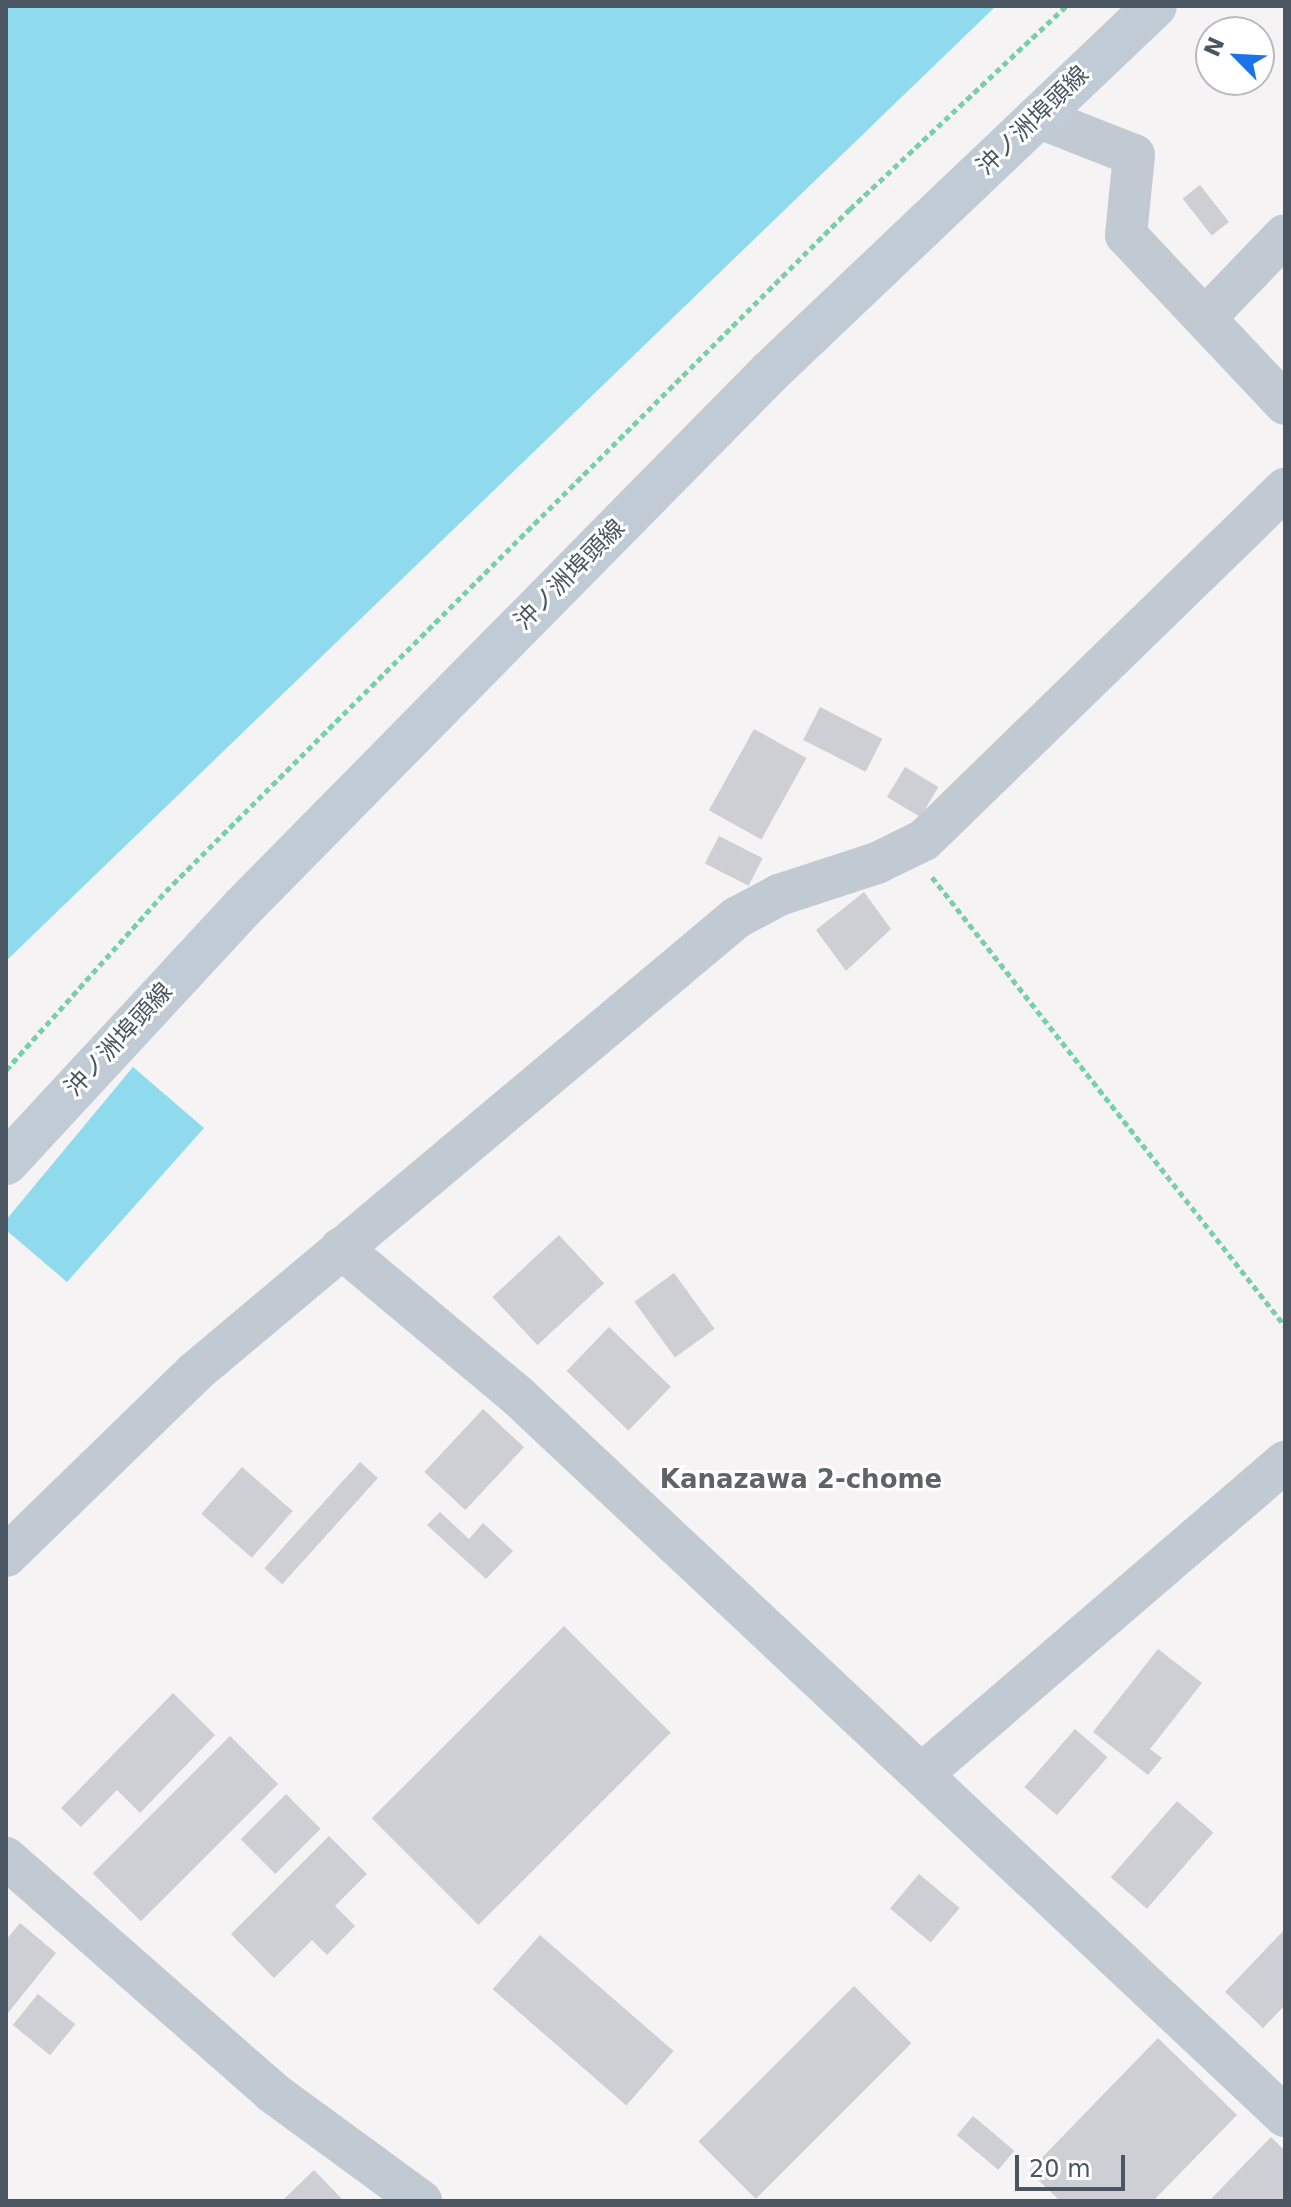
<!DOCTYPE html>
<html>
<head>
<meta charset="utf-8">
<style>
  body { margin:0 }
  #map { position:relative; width:1291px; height:2207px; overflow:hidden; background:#f5f3f3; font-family:"DejaVu Sans","Noto Sans JP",sans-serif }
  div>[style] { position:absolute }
  .water>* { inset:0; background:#90daee }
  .building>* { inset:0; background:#cdcfd5; transform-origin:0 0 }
  .path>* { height:5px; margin-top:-2.5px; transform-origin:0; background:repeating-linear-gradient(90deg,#7ad0a6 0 6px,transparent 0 10px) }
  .street>* { height:42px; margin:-21px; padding:0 21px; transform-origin:21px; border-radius:21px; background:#c1cad2 }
  .secondary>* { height:44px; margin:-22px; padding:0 22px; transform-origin:22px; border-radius:22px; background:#c1cbd6 }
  span { translate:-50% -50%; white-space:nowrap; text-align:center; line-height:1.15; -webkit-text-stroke:6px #fff; paint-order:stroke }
  .street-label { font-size:24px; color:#4a5661 }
  .neighbourhood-label { font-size:26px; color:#5f6368; font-weight:700 }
  .frame { position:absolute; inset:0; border:8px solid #4a5661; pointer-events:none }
  .north { position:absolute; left:1195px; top:16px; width:80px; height:80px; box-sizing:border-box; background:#fff; border:2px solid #b7bbc0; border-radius:50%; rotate:294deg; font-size:22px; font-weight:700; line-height:32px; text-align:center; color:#4a5661 }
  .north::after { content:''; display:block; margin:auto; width:28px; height:36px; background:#1a73e8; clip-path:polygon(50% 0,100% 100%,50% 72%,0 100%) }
  .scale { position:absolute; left:1015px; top:2155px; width:110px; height:36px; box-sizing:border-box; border:4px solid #4a5661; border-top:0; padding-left:10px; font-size:24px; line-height:28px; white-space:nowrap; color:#4a5661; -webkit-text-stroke:6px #fff; paint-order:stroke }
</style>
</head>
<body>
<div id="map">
  <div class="water">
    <div style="clip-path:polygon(6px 6px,996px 6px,6px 961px)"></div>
    <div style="clip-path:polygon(133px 1067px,204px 1128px,67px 1282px,6px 1230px,6px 1220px)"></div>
  </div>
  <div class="building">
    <div style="left:1200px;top:185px;width:47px;height:22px;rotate:52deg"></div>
    <div style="left:820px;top:707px;width:70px;height:37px;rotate:27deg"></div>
    <div style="left:754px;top:729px;width:60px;height:93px;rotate:29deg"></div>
    <div style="left:905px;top:767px;width:39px;height:35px;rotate:31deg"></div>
    <div style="left:719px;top:836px;width:49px;height:31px;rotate:27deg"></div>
    <div style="clip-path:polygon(864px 892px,891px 929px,846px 971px,816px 930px)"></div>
    <div style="left:559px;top:1235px;width:66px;height:91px;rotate:47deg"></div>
    <div style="left:674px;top:1273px;width:69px;height:49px;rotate:54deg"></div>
    <div style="left:609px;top:1327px;width:86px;height:61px;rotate:44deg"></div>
    <div style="left:483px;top:1409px;width:56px;height:86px;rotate:43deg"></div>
    <div style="left:360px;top:1462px;width:24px;height:143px;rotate:42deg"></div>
    <div style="left:242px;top:1467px;width:67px;height:62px;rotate:41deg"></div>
    <div style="clip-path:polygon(440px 1512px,469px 1539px,483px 1523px,513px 1551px,486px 1579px,427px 1525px)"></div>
    <div style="left:564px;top:1626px;width:151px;height:272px;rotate:45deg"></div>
    <div style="clip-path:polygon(1158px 1649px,1202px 1683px,1150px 1749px,1162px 1758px,1148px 1775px,1093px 1732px)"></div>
    <div style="clip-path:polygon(173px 1693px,215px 1735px,140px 1813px,117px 1790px,81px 1827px,61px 1808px)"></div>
    <div style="left:1075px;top:1729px;width:43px;height:77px;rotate:41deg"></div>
    <div style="left:230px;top:1736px;width:68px;height:194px;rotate:45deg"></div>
    <div style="left:286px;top:1794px;width:49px;height:64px;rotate:45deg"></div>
    <div style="left:1177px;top:1801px;width:48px;height:101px;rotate:41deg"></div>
    <div style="clip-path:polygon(329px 1836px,367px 1874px,335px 1906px,355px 1926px,327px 1955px,312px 1940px,274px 1978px,231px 1934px)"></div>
    <div style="left:919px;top:1874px;width:53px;height:45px;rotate:40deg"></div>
    <div style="clip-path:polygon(20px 1923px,56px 1953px,8px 2013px,6px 1940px)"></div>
    <div style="clip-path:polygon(1283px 1931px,1285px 2005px,1263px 2028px,1225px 1992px)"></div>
    <div style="left:540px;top:1935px;width:177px;height:72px;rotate:41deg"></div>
    <div style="left:854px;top:1986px;width:81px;height:220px;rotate:45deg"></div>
    <div style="left:38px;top:1994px;width:48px;height:40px;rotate:39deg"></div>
    <div style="clip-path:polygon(1158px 2038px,1237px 2115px,1153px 2201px,1060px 2201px,1029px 2171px)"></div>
    <div style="left:973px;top:2116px;width:54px;height:25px;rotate:40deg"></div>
    <div style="clip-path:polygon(1271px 2137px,1285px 2151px,1285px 2201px,1209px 2201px)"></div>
    <div style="clip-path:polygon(314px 2170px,344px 2201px,282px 2201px)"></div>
  </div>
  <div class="path">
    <div style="left:932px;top:877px;width:571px;rotate:51.83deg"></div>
    <div style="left:6px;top:1070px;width:240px;rotate:-48.2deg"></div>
    <div style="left:166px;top:891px;width:966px;rotate:-44.92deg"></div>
    <div style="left:850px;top:209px;width:296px;rotate:-43.2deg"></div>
  </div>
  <div class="street">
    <div style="left:1037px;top:117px;width:104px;rotate:21.4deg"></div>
    <div style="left:1134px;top:155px;width:80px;rotate:95.7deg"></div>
    <div style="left:1126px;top:235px;width:232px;rotate:46.7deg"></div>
    <div style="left:1205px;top:318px;width:115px;rotate:-46.1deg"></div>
    <div style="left:341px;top:1248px;width:232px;rotate:39.9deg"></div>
    <div style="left:519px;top:1397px;width:1051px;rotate:43.19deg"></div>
    <div style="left:6px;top:1556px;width:262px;rotate:-44.2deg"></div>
    <div style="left:194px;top:1373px;width:708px;rotate:-40.01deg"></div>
    <div style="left:736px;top:918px;width:49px;rotate:-28.1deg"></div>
    <div style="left:779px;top:895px;width:103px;rotate:-18.1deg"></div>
    <div style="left:877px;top:863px;width:52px;rotate:-26.1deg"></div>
    <div style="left:924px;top:840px;width:504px;rotate:-44.2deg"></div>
    <div style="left:922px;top:1774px;width:479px;rotate:-40.7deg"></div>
    <div style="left:6px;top:1858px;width:354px;rotate:41.3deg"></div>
    <div style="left:272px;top:2092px;width:185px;rotate:36.2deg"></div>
  </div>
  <div class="secondary">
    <div style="left:6px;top:1163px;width:347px;rotate:-47.2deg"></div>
    <div style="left:242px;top:908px;width:752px;rotate:-45.43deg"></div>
    <div style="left:770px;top:372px;width:531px;rotate:-43.55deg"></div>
  </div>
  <div class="street-label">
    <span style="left:1033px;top:121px;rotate:-44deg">沖ノ洲埠頭線</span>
    <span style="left:570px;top:575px;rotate:-45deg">沖ノ洲埠頭線</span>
    <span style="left:119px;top:1040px;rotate:-47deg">沖ノ洲埠頭線</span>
  </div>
  <div class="neighbourhood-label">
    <span style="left:801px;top:1480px">Kanazawa 2-chome</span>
  </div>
  <div class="frame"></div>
  <div class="north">N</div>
  <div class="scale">20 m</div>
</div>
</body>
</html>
